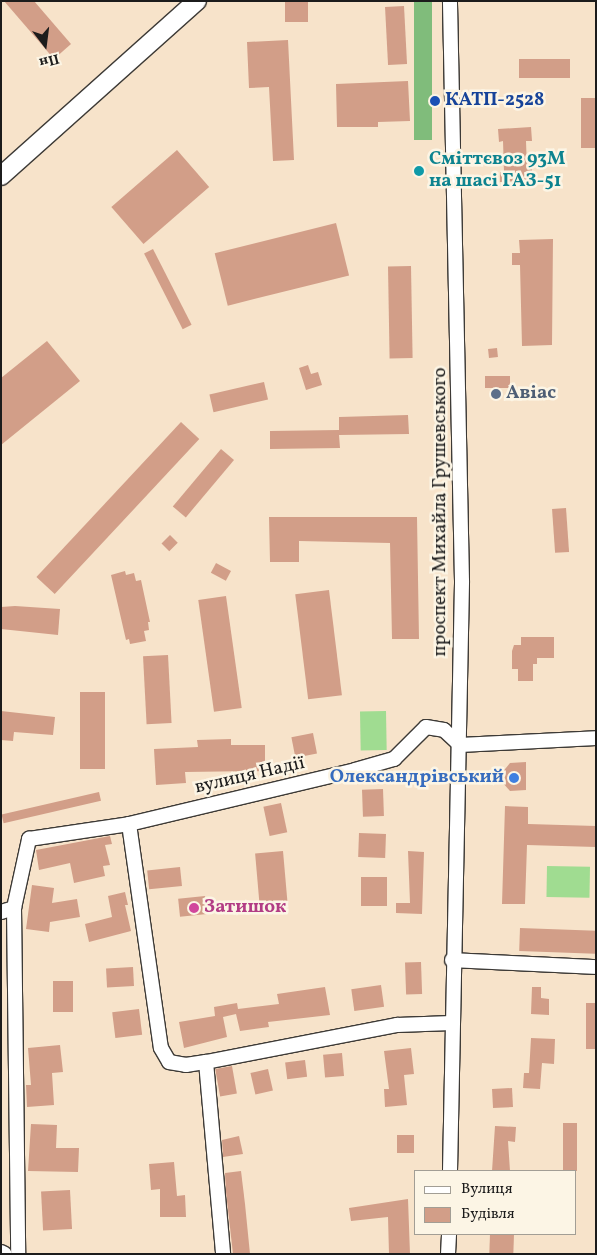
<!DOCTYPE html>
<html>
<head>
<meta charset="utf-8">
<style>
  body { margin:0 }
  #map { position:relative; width:597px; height:1255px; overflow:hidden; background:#f7e3ca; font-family:Vollkorn,serif }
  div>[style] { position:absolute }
  .green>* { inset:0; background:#a0dc91; transform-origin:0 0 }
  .forest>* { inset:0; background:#80bc7b; transform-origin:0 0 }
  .building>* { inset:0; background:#d29e88; transform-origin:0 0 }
  .roads { filter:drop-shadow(1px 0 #3d3a36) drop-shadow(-1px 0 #3d3a36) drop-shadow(0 1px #3d3a36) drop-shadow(0 -1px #3d3a36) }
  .minor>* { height:14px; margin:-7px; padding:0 7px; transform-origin:7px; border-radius:7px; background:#fff }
  .major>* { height:18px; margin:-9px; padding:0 9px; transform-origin:9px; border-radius:9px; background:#fff }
  .dots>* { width:14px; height:14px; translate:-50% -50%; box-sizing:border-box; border:2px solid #fcf5e5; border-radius:50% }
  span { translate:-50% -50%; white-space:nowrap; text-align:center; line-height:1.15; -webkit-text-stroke:5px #fcf5e5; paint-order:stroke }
  .transit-label { font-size:19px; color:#164399; font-weight:700 }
  .left { translate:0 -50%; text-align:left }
  .culture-label { font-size:19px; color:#0d838f; font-weight:700 }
  .service-label { font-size:19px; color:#4e5e75; font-weight:700 }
  .street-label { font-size:19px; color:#1c1c1c }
  .shop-label { font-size:19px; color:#366cbe; font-weight:700 }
  .right { translate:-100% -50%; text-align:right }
  .hotel-label { font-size:19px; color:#b23c85; font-weight:700 }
  .frame { position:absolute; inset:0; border:2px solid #1c1c1c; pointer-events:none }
  .legend { position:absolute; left:414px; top:1170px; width:162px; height:65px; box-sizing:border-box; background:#fcf5e5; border:1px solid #a29e95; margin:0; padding:6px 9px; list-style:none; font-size:15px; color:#1c1c1c }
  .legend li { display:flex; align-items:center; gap:10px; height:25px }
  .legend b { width:25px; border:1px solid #a29e95 }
  .north { position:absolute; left:20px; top:20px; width:50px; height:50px; -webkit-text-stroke:4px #fcf5e5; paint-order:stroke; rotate:165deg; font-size:14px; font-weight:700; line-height:20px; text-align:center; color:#1c1c1c }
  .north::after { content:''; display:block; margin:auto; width:18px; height:22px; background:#1c1c1c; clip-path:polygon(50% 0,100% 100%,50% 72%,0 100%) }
</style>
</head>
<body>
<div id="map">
  <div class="green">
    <div style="left:386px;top:711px;width:39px;height:26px;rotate:89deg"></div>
    <div style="left:547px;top:866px;width:43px;height:31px;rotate:1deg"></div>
  </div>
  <div class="forest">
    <div style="left:414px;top:1px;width:18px;height:139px"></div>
  </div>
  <div class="building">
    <div style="clip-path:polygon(4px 1px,34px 1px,71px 44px,54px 59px)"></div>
    <div style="left:285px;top:1px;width:23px;height:21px"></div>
    <div style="left:404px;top:6px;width:58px;height:19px;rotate:87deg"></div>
    <div style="clip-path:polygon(288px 40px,294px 160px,273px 161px,269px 87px,249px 88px,247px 42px)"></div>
    <div style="left:570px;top:59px;width:19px;height:51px;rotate:90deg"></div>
    <div style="clip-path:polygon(408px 81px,410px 121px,378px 122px,378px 127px,337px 127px,336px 84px)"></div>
    <div style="left:581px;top:98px;width:15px;height:50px"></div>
    <div style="clip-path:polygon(531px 127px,532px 141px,526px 141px,527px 169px,532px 169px,532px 180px,500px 182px,500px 172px,504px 172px,503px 141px,499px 142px,498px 129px)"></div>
    <div style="left:177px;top:150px;width:49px;height:87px;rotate:49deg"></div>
    <div style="left:336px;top:223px;width:54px;height:125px;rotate:76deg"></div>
    <div style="clip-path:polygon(553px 239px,552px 345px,522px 346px,520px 265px,512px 265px,512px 253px,520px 253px,519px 240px)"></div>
    <div style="left:153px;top:249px;width:85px;height:10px;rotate:63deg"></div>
    <div style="left:411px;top:266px;width:92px;height:23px;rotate:89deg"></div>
    <div style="clip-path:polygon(47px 341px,80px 381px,1px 445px,1px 378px)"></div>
    <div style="left:497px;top:348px;width:9px;height:9px;rotate:84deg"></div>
    <div style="clip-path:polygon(308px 365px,311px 374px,318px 372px,322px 385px,306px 390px,299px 368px)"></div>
    <div style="left:510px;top:376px;width:12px;height:25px;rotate:90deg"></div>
    <div style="left:264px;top:382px;width:18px;height:56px;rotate:77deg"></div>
    <div style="clip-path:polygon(408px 415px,409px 434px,339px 435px,340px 448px,270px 449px,270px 431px,339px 430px,339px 417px)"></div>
    <div style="left:181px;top:422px;width:25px;height:212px;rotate:43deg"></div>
    <div style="left:221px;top:449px;width:17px;height:75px;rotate:40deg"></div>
    <div style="left:566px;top:508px;width:44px;height:14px;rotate:86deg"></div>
    <div style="clip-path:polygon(269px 517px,417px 517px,419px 639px,392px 639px,390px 543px,299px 541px,299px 562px,270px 562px)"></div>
    <div style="left:170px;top:535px;width:11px;height:12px;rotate:45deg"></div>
    <div style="left:216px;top:563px;width:17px;height:11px;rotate:28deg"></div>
    <div style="clip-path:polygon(125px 571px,126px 575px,134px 573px,136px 581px,141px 580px,150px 622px,148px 622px,149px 630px,144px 631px,146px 641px,130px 644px,129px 639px,126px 640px,111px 575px)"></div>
    <div style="left:329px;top:590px;width:106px;height:34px;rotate:83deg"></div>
    <div style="left:226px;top:596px;width:113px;height:28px;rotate:82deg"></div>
    <div style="clip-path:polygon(15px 606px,60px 609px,58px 635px,1px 629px,1px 607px)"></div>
    <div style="clip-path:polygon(521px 637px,554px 637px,554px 658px,537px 658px,537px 664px,533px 664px,533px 681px,518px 681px,518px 669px,512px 669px,512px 651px,514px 645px,521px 645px)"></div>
    <div style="left:168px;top:655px;width:68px;height:25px;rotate:87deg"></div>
    <div style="left:80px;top:692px;width:25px;height:77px"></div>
    <div style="clip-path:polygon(1px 711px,55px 717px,53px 735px,14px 732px,13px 741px,1px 740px)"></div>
    <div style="left:313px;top:733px;width:21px;height:22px;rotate:79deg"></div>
    <div style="clip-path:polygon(231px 739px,231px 745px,265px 745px,265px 771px,185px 772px,186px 783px,156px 785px,154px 749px,198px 747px,197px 740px)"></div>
    <div style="clip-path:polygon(526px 762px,526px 790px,510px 791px,502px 782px,501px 774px,510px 763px)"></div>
    <div style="left:383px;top:789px;width:27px;height:21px;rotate:88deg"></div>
    <div style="left:99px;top:792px;width:9px;height:100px;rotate:77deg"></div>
    <div style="left:281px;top:803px;width:30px;height:18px;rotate:78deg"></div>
    <div style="clip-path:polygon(505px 806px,528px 807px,528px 824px,596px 826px,596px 847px,527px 845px,525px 904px,502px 904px)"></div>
    <div style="left:359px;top:833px;width:27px;height:24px;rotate:2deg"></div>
    <div style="clip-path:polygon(110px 836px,112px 844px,105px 845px,110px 865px,103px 866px,105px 876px,74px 883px,70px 863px,39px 870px,36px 850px)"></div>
    <div style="left:283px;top:851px;width:50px;height:28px;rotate:85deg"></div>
    <div style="clip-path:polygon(408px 851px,424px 852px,422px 914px,396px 913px,396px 903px,410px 903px)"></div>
    <div style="left:180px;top:867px;width:19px;height:33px;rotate:84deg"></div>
    <div style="left:361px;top:877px;width:26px;height:29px"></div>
    <div style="clip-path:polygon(32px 885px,54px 888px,52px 903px,77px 899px,80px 917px,50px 922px,49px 932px,26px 929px)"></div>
    <div style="clip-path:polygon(125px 892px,128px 905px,125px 905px,131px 931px,89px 942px,85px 924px,112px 917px,108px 896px)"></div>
    <div style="left:205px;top:896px;width:18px;height:27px;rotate:84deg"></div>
    <div style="left:520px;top:928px;width:76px;height:23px;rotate:2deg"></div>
    <div style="left:421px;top:962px;width:32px;height:16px;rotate:88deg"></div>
    <div style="left:133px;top:967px;width:19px;height:27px;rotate:87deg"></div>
    <div style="left:53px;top:981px;width:20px;height:31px"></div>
    <div style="left:381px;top:985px;width:22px;height:30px;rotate:82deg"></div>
    <div style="clip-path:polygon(325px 987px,330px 1015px,268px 1022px,269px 1027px,240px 1031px,236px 1014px,223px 1017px,227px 1037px,184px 1048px,179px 1022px,215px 1016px,214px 1007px,237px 1003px,238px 1009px,279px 1004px,277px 994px)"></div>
    <div style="clip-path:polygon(532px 987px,541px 987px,541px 998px,549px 999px,549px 1015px,531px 1014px)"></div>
    <div style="left:586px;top:1003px;width:10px;height:46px"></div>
    <div style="left:139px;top:1009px;width:26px;height:27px;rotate:83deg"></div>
    <div style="clip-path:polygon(531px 1038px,555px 1039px,554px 1064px,542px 1063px,540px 1089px,523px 1088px,524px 1073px,529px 1073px)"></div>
    <div style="clip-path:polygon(60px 1045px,63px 1072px,52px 1073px,54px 1105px,27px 1107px,26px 1085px,31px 1085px,28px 1048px)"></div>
    <div style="clip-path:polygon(411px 1048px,414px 1074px,404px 1075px,407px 1105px,385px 1107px,384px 1089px,389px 1089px,384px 1051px)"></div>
    <div style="left:342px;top:1053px;width:23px;height:19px;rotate:85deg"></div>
    <div style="left:305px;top:1060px;width:17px;height:20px;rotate:83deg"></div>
    <div style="left:232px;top:1066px;width:28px;height:17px;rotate:80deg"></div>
    <div style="left:268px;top:1069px;width:22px;height:18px;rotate:77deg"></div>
    <div style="left:512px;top:1088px;width:19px;height:20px;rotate:87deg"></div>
    <div style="left:563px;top:1123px;width:14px;height:48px"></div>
    <div style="clip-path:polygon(31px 1124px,57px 1125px,56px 1148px,79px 1148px,78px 1172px,28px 1171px)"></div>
    <div style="clip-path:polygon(495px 1126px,516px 1127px,515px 1142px,508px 1141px,510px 1171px,492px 1171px)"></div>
    <div style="left:397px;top:1135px;width:17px;height:18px"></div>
    <div style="clip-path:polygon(239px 1136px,243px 1154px,223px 1157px,222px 1140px)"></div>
    <div style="clip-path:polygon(174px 1162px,177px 1196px,185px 1195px,186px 1217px,160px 1217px,160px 1189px,151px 1190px,149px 1164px)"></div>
    <div style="clip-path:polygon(241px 1171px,245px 1204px,250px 1254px,233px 1254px,226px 1192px,225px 1173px)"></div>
    <div style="left:70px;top:1190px;width:39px;height:29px;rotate:87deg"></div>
    <div style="clip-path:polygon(408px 1199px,410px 1254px,389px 1254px,388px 1217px,351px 1221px,349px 1208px)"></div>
    <div style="left:490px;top:1234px;width:24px;height:20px;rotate:2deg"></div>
  </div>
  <div class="roads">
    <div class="minor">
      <div style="left:129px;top:824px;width:226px;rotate:81.9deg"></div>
      <div style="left:161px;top:1048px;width:16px;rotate:60deg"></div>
      <div style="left:169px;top:1062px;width:17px;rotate:10deg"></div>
      <div style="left:186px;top:1065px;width:20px;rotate:-9deg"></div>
      <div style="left:206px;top:1062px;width:193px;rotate:84.9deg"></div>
      <div style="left:14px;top:908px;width:346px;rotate:89.3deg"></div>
      <div style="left:1px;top:912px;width:14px;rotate:-17deg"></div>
      <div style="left:14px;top:908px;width:71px;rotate:-77.7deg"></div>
      <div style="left:29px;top:839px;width:101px;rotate:-8.5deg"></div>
      <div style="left:129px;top:824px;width:232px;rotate:-13.4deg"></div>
      <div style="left:355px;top:770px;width:41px;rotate:-15.8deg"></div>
      <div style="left:394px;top:759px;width:45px;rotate:-45deg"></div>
      <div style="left:426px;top:727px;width:18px;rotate:9deg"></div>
      <div style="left:444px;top:730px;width:22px;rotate:43deg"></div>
      <div style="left:460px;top:745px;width:136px;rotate:-2.9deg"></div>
      <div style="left:452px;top:960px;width:144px;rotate:2.8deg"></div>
      <div style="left:206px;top:1062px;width:195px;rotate:-11deg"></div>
      <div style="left:397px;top:1025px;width:55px;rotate:-2.1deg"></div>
      <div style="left:450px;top:1171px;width:590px;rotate:-88.83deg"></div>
      <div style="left:462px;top:581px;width:580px;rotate:-91.19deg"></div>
      <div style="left:1px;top:1252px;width:4px;rotate:27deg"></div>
      <div style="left:448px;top:1254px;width:20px;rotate:-87deg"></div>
    </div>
    <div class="major">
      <div style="left:1px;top:176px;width:263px;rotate:-41.8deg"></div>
    </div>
  </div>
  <div class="dots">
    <div style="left:435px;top:101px;background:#1a4fb4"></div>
    <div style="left:419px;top:171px;background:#0f9aa8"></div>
    <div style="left:496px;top:394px;background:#5c6f8a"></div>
    <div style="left:514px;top:778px;background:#3f7fe0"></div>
    <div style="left:194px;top:908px;background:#d1479c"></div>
  </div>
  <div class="transit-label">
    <span class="left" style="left:445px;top:101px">КАТП-2528</span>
  </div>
  <div class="culture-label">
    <span class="left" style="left:429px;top:171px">Сміттєвоз 93М<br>на шасі ГАЗ-51</span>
  </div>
  <div class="service-label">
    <span class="left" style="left:506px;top:394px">Авіас</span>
  </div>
  <div class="street-label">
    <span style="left:441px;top:512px;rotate:-90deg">проспект Михайла Грушевського</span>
    <span style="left:250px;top:776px;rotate:-13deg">вулиця Надії</span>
  </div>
  <div class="shop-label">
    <span class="right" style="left:504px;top:778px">Олександрівський</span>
  </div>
  <div class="hotel-label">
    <span class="left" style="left:204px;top:908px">Затишок</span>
  </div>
  <div class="frame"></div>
  <ul class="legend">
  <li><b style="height:6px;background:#fff"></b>Вулиця</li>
  <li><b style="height:14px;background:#d29e88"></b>Будівля</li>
  </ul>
  <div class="north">Пн</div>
</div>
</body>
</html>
